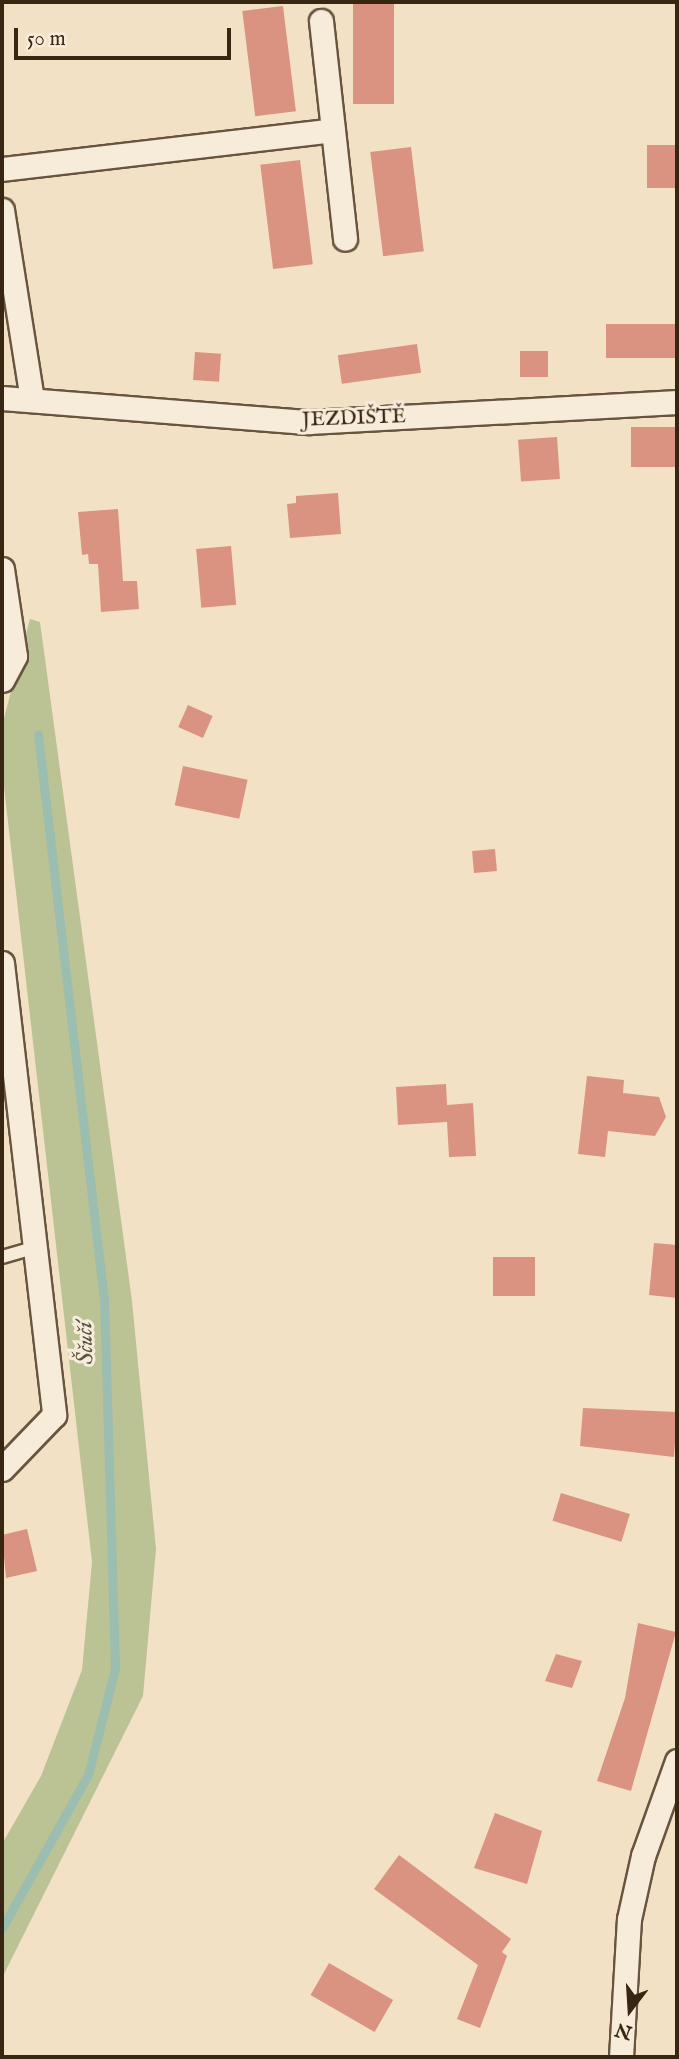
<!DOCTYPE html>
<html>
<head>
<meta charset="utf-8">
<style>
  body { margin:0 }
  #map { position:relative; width:679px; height:2059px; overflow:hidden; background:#f3e1c5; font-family:"IM FELL English",serif }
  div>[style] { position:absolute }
  .green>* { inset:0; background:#bbc294 }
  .stream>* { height:9px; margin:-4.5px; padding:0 4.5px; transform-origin:4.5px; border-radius:4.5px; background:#9cbeb0 }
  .building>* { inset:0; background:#da9281; transform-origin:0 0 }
  .roads { filter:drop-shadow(2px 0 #68553f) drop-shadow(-2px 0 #68553f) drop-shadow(0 2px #68553f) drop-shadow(0 -2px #68553f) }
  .lane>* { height:12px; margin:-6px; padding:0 6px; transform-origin:6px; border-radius:6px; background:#f7ecd9 }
  .street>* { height:23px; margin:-11.5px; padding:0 11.5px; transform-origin:11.5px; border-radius:11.5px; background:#f7ecd9 }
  span { translate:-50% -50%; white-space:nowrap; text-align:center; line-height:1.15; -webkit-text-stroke:6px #f7ecd9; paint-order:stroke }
  .street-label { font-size:21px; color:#392612 }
  .water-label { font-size:23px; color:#575441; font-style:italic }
  .frame { position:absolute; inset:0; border:4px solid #392612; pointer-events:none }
  .north { position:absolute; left:595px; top:1975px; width:70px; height:70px; -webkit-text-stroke:5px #f7ecd9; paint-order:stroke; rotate:197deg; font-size:19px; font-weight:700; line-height:28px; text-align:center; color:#392612 }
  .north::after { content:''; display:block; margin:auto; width:24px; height:32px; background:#392612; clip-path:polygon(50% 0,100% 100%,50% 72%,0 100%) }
  .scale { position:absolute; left:14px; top:28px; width:217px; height:32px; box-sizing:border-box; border:4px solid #392612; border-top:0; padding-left:9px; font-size:21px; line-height:24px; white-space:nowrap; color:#392612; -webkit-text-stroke:5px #f7ecd9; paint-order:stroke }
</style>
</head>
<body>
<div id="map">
  <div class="green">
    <div style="clip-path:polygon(30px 619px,40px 622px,132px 1301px,156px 1549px,143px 1696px,2px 1978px,2px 1844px,41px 1776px,82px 1670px,92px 1562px,2px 769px,2px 726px)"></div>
  </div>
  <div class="stream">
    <div style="left:2px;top:1928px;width:176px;rotate:-60.7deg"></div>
    <div style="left:88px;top:1775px;width:110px;rotate:-75.8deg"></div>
    <div style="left:115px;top:1668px;width:368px;rotate:-91.7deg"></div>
    <div style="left:104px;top:1300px;width:569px;rotate:-96.66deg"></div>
  </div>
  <div class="building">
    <div style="left:353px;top:2px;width:41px;height:102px"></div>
    <div style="left:283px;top:6px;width:106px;height:41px;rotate:83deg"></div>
    <div style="left:677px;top:145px;width:43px;height:30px;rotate:90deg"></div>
    <div style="left:411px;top:147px;width:105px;height:41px;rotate:83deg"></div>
    <div style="left:300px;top:160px;width:105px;height:40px;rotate:83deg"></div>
    <div style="left:677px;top:324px;width:34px;height:71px;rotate:90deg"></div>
    <div style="left:417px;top:344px;width:29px;height:80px;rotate:82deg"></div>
    <div style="left:520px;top:351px;width:28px;height:26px"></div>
    <div style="left:195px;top:352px;width:26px;height:28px;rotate:4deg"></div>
    <div style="left:677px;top:427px;width:40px;height:46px;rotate:90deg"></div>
    <div style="left:557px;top:437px;width:42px;height:39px;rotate:86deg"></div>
    <div style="clip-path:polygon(338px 493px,341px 534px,290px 538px,287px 504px,296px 503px,296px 496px)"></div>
    <div style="clip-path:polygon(118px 509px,123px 581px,137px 581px,139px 609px,101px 612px,98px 564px,89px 564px,88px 554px,82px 555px,78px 512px)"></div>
    <div style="left:231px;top:546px;width:59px;height:35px;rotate:85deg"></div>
    <div style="left:188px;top:705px;width:27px;height:24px;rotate:24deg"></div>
    <div style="left:183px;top:766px;width:66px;height:40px;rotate:12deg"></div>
    <div style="left:495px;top:849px;width:22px;height:23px;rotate:85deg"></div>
    <div style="clip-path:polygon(587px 1076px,624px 1080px,623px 1093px,659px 1097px,666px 1117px,655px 1136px,608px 1131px,605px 1157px,578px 1154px)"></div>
    <div style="clip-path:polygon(446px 1084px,447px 1105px,473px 1103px,476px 1156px,449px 1157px,447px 1122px,398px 1125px,396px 1087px)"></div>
    <div style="clip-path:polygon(654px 1243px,677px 1245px,677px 1298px,649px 1295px)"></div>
    <div style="left:493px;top:1257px;width:42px;height:39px"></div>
    <div style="clip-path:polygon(583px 1408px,677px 1412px,674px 1457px,580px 1446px)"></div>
    <div style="left:561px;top:1493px;width:72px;height:29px;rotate:17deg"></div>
    <div style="clip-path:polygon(27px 1529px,37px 1571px,6px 1578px,2px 1535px)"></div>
    <div style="clip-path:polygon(638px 1623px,676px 1632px,631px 1791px,597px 1781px,625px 1698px)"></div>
    <div style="clip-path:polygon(556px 1654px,582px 1661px,572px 1688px,545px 1681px)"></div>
    <div style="clip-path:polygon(495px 1813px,542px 1831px,527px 1884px,474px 1868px)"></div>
    <div style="clip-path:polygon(399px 1855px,511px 1939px,502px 1952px,507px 1956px,480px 2028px,457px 2019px,478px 1965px,374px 1889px)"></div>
    <div style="left:329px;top:1963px;width:74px;height:37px;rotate:30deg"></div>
  </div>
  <div class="roads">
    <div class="lane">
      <div style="left:2px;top:1257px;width:29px;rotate:-16deg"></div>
    </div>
    <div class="street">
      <div style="left:321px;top:21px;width:219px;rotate:83.7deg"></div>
      <div style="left:2px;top:169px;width:333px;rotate:-6.7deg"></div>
      <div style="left:2px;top:210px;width:192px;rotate:81deg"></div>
      <div style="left:2px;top:398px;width:308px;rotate:4.5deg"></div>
      <div style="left:309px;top:422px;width:369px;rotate:-3.1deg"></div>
      <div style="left:2px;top:569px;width:88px;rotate:81.5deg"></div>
      <div style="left:15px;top:656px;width:27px;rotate:118deg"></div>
      <div style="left:2px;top:963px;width:455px;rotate:83.4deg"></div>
      <div style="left:54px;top:1415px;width:75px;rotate:133.9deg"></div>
      <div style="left:621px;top:2057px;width:138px;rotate:-86.7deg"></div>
      <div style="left:629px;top:1919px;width:65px;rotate:-77.5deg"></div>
      <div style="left:643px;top:1856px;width:101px;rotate:-70.3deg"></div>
    </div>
  </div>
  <div class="street-label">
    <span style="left:354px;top:419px;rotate:-2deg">JEZDIŠTĚ</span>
  </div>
  <div class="water-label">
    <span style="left:86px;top:1343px;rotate:-92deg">Ščučí</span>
  </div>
  <div class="frame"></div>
  <div class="north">N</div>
  <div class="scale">50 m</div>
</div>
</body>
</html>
